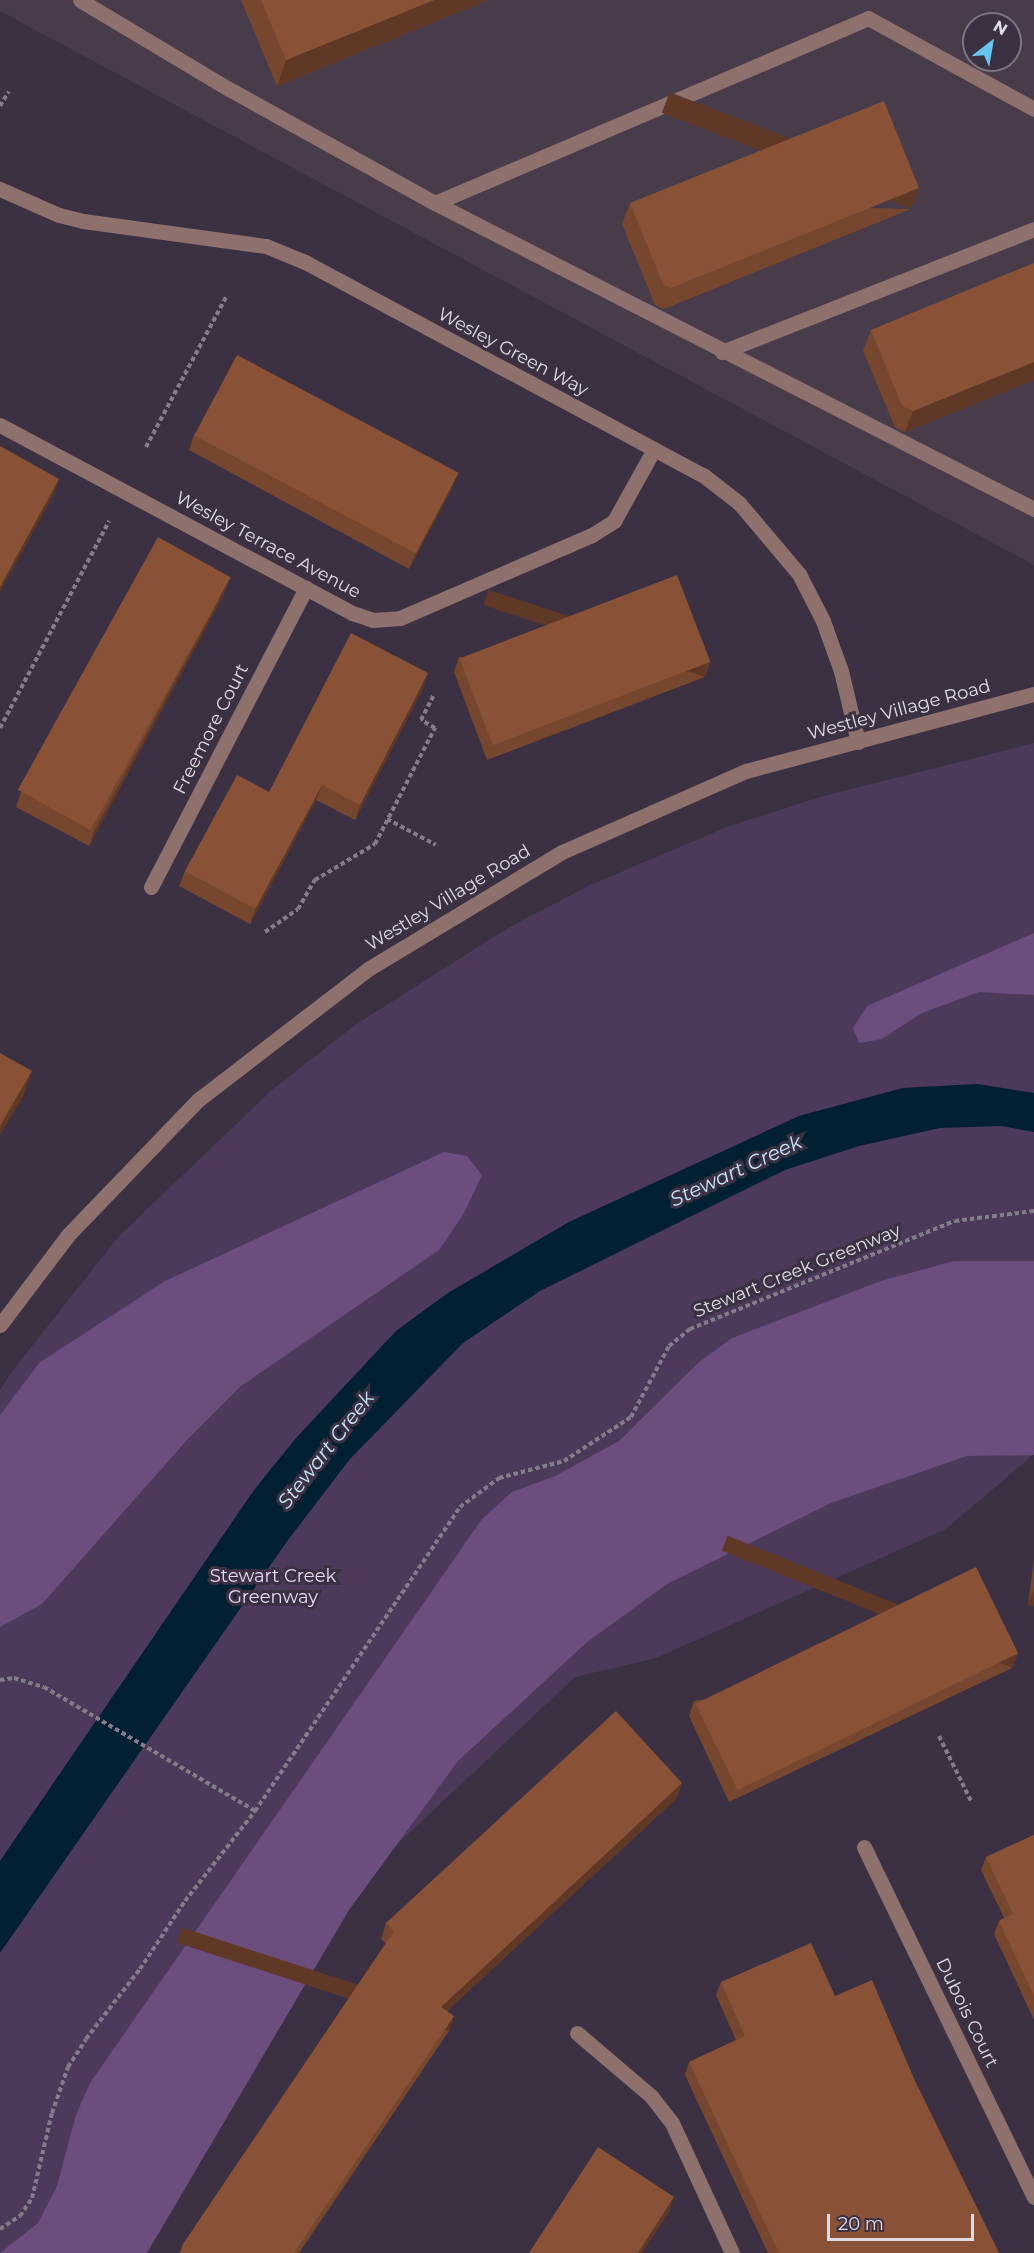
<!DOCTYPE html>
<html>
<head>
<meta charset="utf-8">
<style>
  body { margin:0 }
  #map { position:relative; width:1034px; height:2253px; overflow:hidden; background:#3b3143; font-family:Montserrat,sans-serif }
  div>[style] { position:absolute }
  .commercial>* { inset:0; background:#493c4a }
  .green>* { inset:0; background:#4d3a5a }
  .forest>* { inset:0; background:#6b4d7e }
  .water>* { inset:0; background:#012133 }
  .path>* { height:4px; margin-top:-2px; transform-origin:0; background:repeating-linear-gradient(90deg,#847c8b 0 4.5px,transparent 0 7.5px) }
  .minor>* { height:15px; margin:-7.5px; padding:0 7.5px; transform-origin:7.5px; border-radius:7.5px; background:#8e716c }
  .wall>* { inset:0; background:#76472e }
  .shaded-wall>* { inset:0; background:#603926; transform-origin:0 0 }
  .building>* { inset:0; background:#895236; transform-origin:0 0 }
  span { translate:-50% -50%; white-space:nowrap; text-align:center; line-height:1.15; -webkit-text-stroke:6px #3b3143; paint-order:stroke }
  .street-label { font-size:18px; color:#e0dae5 }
  .park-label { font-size:18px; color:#ead8f7 }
  .water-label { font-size:20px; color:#c5e6fc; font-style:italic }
  .north { position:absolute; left:962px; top:12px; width:60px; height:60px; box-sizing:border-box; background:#3b3143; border:2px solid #7d7584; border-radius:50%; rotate:31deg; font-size:16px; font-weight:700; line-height:24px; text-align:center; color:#e0dae5 }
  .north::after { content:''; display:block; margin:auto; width:21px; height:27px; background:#64c5ee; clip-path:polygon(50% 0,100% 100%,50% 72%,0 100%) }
  .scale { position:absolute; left:827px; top:2214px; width:147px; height:27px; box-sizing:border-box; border:3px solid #e0dae5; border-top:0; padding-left:8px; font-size:18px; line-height:21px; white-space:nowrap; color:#e0dae5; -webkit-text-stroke:4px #3b3143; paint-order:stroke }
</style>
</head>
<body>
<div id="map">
  <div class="commercial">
    <div style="clip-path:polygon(evenodd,0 0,1034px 0,1034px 565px,0 11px,0 0,974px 24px,1010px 24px,1010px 60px,974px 60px,974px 24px)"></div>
  </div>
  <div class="green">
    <div style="clip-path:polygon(1034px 743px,1034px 1093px,977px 1084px,903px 1088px,799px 1116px,569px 1222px,448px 1293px,396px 1331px,402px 1346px,752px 1154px,970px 1113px,1034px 1126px,1034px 1454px,946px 1529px,656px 1658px,575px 1677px,338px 1900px,130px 2253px,0 2253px,0 1390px,13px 1370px,119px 1236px,272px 1090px,355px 1025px,508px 928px,590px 885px,727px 827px,820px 797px)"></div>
  </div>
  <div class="forest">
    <div style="clip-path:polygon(1034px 933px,1034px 995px,979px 992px,922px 1013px,882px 1039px,859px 1043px,853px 1028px,867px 1006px)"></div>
    <div style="clip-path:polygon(444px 1152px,467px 1156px,482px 1175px,463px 1215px,439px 1250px,241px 1386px,187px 1440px,42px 1604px,0 1627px,0 1415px,39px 1363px,165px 1281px)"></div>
    <div style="clip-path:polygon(954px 1261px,1034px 1261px,1034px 1455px,967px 1456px,831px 1503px,667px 1584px,586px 1643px,458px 1761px,349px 1910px,147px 2253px,0 2253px,38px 2223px,57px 2186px,76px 2115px,90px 2083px,482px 1519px,512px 1492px,555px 1476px,619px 1441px,698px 1363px,732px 1338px,881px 1281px)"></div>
  </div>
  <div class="water">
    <div style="clip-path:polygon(977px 1084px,1034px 1093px,1034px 1132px,1002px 1126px,940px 1128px,859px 1146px,785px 1170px,540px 1291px,463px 1343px,350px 1459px,288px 1540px,0 1953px,0 1861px,254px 1490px,296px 1438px,396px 1331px,448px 1293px,569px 1222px,799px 1116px,903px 1088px)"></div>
  </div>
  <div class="path">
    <div style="left:0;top:106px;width:17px;rotate:-59deg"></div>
    <div style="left:146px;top:447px;width:170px;rotate:-61.9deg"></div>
    <div style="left:0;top:728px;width:234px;rotate:-62.2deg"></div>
    <div style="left:387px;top:819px;width:55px;rotate:28deg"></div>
    <div style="left:265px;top:932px;width:40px;rotate:-34.9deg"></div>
    <div style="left:298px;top:909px;width:34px;rotate:-60deg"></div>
    <div style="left:315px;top:880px;width:70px;rotate:-31deg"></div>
    <div style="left:375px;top:844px;width:131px;rotate:-62.7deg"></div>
    <div style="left:435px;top:728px;width:16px;rotate:-150deg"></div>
    <div style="left:421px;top:720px;width:29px;rotate:-63deg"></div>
    <div style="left:0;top:1680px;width:14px;rotate:-8deg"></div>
    <div style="left:14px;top:1678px;width:31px;rotate:17deg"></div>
    <div style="left:44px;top:1687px;width:245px;rotate:30.4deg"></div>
    <div style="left:939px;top:1736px;width:72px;rotate:63.8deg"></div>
    <div style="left:0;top:2229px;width:24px;rotate:-33deg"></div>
    <div style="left:20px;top:2216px;width:22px;rotate:-56deg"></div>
    <div style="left:32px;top:2198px;width:87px;rotate:-76.8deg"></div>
    <div style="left:52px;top:2113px;width:49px;rotate:-70.8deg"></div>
    <div style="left:68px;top:2067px;width:33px;rotate:-57deg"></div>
    <div style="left:86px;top:2039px;width:88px;rotate:-52.4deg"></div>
    <div style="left:140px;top:1969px;width:82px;rotate:-56.5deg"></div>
    <div style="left:185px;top:1901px;width:114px;rotate:-52.1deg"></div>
    <div style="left:255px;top:1811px;width:367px;rotate:-56deg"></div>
    <div style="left:460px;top:1507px;width:49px;rotate:-36.6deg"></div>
    <div style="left:499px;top:1478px;width:67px;rotate:-14.7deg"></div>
    <div style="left:564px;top:1461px;width:80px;rotate:-33.3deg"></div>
    <div style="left:631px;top:1417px;width:81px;rotate:-61.8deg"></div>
    <div style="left:669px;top:1346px;width:27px;rotate:-39deg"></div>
    <div style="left:690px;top:1329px;width:286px;rotate:-22.2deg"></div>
    <div style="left:955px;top:1221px;width:80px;rotate:-7.2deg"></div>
  </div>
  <div class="minor">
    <div style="left:80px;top:0;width:174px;rotate:30.9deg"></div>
    <div style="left:229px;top:89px;width:235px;rotate:29deg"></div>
    <div style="left:435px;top:203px;width:673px;rotate:27.06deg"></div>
    <div style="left:0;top:189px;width:64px;rotate:23.8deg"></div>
    <div style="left:59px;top:215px;width:25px;rotate:14deg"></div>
    <div style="left:83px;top:221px;width:185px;rotate:7.8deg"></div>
    <div style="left:266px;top:246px;width:42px;rotate:22.3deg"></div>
    <div style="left:305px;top:262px;width:451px;rotate:28.2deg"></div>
    <div style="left:703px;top:475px;width:46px;rotate:37.9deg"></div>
    <div style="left:739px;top:503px;width:93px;rotate:49.8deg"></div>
    <div style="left:799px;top:574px;width:53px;rotate:62.9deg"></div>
    <div style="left:823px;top:621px;width:53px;rotate:70.2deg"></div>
    <div style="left:841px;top:671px;width:73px;rotate:76.5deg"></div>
    <div style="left:435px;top:203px;width:471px;rotate:-23.1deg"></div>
    <div style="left:868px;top:18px;width:189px;rotate:28.7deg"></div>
    <div style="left:722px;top:352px;width:335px;rotate:-21.5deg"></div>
    <div style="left:0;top:425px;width:399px;rotate:28.1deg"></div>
    <div style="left:352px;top:613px;width:22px;rotate:18deg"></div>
    <div style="left:373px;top:620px;width:27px;rotate:-4deg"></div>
    <div style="left:400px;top:618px;width:209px;rotate:-23.4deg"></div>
    <div style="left:592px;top:535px;width:26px;rotate:-32deg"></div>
    <div style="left:614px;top:521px;width:82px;rotate:-60.9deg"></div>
    <div style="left:151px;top:887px;width:337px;rotate:-62.6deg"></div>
    <div style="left:0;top:1325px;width:113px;rotate:-52.9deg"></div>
    <div style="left:68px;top:1235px;width:187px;rotate:-46.1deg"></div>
    <div style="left:198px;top:1100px;width:215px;rotate:-37.6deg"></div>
    <div style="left:368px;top:969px;width:227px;rotate:-31.1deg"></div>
    <div style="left:562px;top:852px;width:201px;rotate:-23.8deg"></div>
    <div style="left:746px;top:771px;width:298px;rotate:-15deg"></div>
    <div style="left:864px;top:1847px;width:389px;rotate:64.1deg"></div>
    <div style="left:577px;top:2033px;width:97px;rotate:40.4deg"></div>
    <div style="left:651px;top:2096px;width:34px;rotate:52deg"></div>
    <div style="left:672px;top:2123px;width:143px;rotate:65.2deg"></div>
  </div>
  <div class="wall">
    <div style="clip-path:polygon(241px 0,488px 0,277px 86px)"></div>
    <div style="clip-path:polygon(630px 203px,911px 209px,664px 309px,655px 305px,622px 224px)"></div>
    <div style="clip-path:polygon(1034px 263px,905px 432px,895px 427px,863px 351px,871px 330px)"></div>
    <div style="clip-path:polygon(194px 435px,452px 488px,409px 569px,189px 450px)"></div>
    <div style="clip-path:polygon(225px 592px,89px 846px,16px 807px,21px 792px)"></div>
    <div style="clip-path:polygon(459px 657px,710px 662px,705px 677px,487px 760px,454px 672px)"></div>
    <div style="clip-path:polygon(423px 688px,355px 820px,316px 800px,250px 924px,179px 886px,185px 871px,269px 792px)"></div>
    <div style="clip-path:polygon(1034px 1559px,1034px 1606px,1028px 1605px)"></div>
    <div style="clip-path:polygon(1018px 1653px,1012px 1668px,729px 1802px,689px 1716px,694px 1701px)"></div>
    <div style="clip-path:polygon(677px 1798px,447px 2011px,449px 2031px,299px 2253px,179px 2253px,386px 1944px,381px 1939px,386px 1923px)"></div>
    <div style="clip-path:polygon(1034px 1835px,1034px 2020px,994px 1934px,999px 1921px,1004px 1918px,981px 1870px,986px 1857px)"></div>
    <div style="clip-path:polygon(721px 1982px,835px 1996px,915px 2081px,999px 2253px,768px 2253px,685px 2075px,689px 2062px,736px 2040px,716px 1995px)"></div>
  </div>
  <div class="shaded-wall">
    <div style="clip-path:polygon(434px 0,488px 0,277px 86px,286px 60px)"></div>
    <div style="left:919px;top:188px;width:22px;height:267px;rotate:111deg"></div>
    <div style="clip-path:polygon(1034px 362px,1034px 380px,905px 432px,913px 411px)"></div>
    <div style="clip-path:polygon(458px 473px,452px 488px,409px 569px,415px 554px)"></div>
    <div style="clip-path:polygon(59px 479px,54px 494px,0 592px,0 587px)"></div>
    <div style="clip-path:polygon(231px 577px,225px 592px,89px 846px,94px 831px)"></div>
    <div style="left:710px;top:662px;width:16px;height:233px;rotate:108deg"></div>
    <div style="clip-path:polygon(428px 673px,423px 688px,355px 820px,360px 805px)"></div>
    <div style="clip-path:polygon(322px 785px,316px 800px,250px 924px,255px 909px)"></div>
    <div style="clip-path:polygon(32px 1071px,23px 1097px,0 1135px,0 1126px)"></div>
    <div style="clip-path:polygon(1033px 1590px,1034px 1606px,1028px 1605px)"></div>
    <div style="left:1018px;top:1653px;width:16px;height:313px;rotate:112deg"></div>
    <div style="clip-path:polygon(682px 1783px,677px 1798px,435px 2022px,441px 2007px)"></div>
    <div style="left:454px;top:2016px;width:16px;height:286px;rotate:108deg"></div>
    <div style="clip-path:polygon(674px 2197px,669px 2212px,642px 2253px,638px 2253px)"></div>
  </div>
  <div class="building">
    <div style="clip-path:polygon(261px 0,434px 0,286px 60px)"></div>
    <div style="clip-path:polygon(884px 101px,919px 188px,671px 288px,663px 284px,630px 203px)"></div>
    <div style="clip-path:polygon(1034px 263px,1034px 362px,913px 411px,902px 406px,871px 330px)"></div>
    <div style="left:237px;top:355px;width:251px;height:91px;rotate:28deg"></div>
    <div style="clip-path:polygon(0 446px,59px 479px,0 587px)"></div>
    <div style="left:158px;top:537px;width:83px;height:289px;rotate:29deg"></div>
    <div style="left:677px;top:575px;width:93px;height:233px;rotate:69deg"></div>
    <div style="clip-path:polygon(351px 633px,428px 673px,360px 805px,322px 785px,255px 909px,185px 871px,237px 775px,269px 792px)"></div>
    <div style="clip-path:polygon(0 1053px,32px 1071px,0 1126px)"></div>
    <div style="left:976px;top:1567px;width:96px;height:312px;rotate:64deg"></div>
    <div style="clip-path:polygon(616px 1711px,682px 1783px,441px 2007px,454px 2016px,294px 2253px,180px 2253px,183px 2244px,394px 1931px,386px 1923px)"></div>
    <div style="clip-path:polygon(1034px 1835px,1034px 1996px,999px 1921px,1013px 1914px,986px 1857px)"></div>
    <div style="clip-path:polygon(811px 1943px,835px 1996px,872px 1980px,915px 2081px,999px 2253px,779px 2253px,689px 2062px,745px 2036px,721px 1982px)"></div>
    <div style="clip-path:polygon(598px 2147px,674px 2197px,638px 2253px,529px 2253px)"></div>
  </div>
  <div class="street-label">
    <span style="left:513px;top:352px;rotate:28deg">Wesley Green Way</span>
    <span style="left:268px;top:545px;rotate:28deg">Wesley Terrace Avenue</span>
    <span style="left:899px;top:710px;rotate:-15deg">Westley Village Road</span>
    <span style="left:211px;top:729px;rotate:-63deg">Freemore Court</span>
    <span style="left:448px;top:898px;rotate:-31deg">Westley Village Road</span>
    <span style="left:797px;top:1271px;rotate:-22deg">Stewart Creek Greenway</span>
    <span style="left:967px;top:2013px;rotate:64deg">Dubois Court</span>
  </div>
  <div class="park-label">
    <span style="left:273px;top:1587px">Stewart Creek<br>Greenway</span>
  </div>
  <div class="water-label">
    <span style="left:736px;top:1171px;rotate:-25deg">Stewart Creek</span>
    <span style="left:326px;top:1450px;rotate:-52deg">Stewart Creek</span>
  </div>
  <div class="north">N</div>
  <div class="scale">20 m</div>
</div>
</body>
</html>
